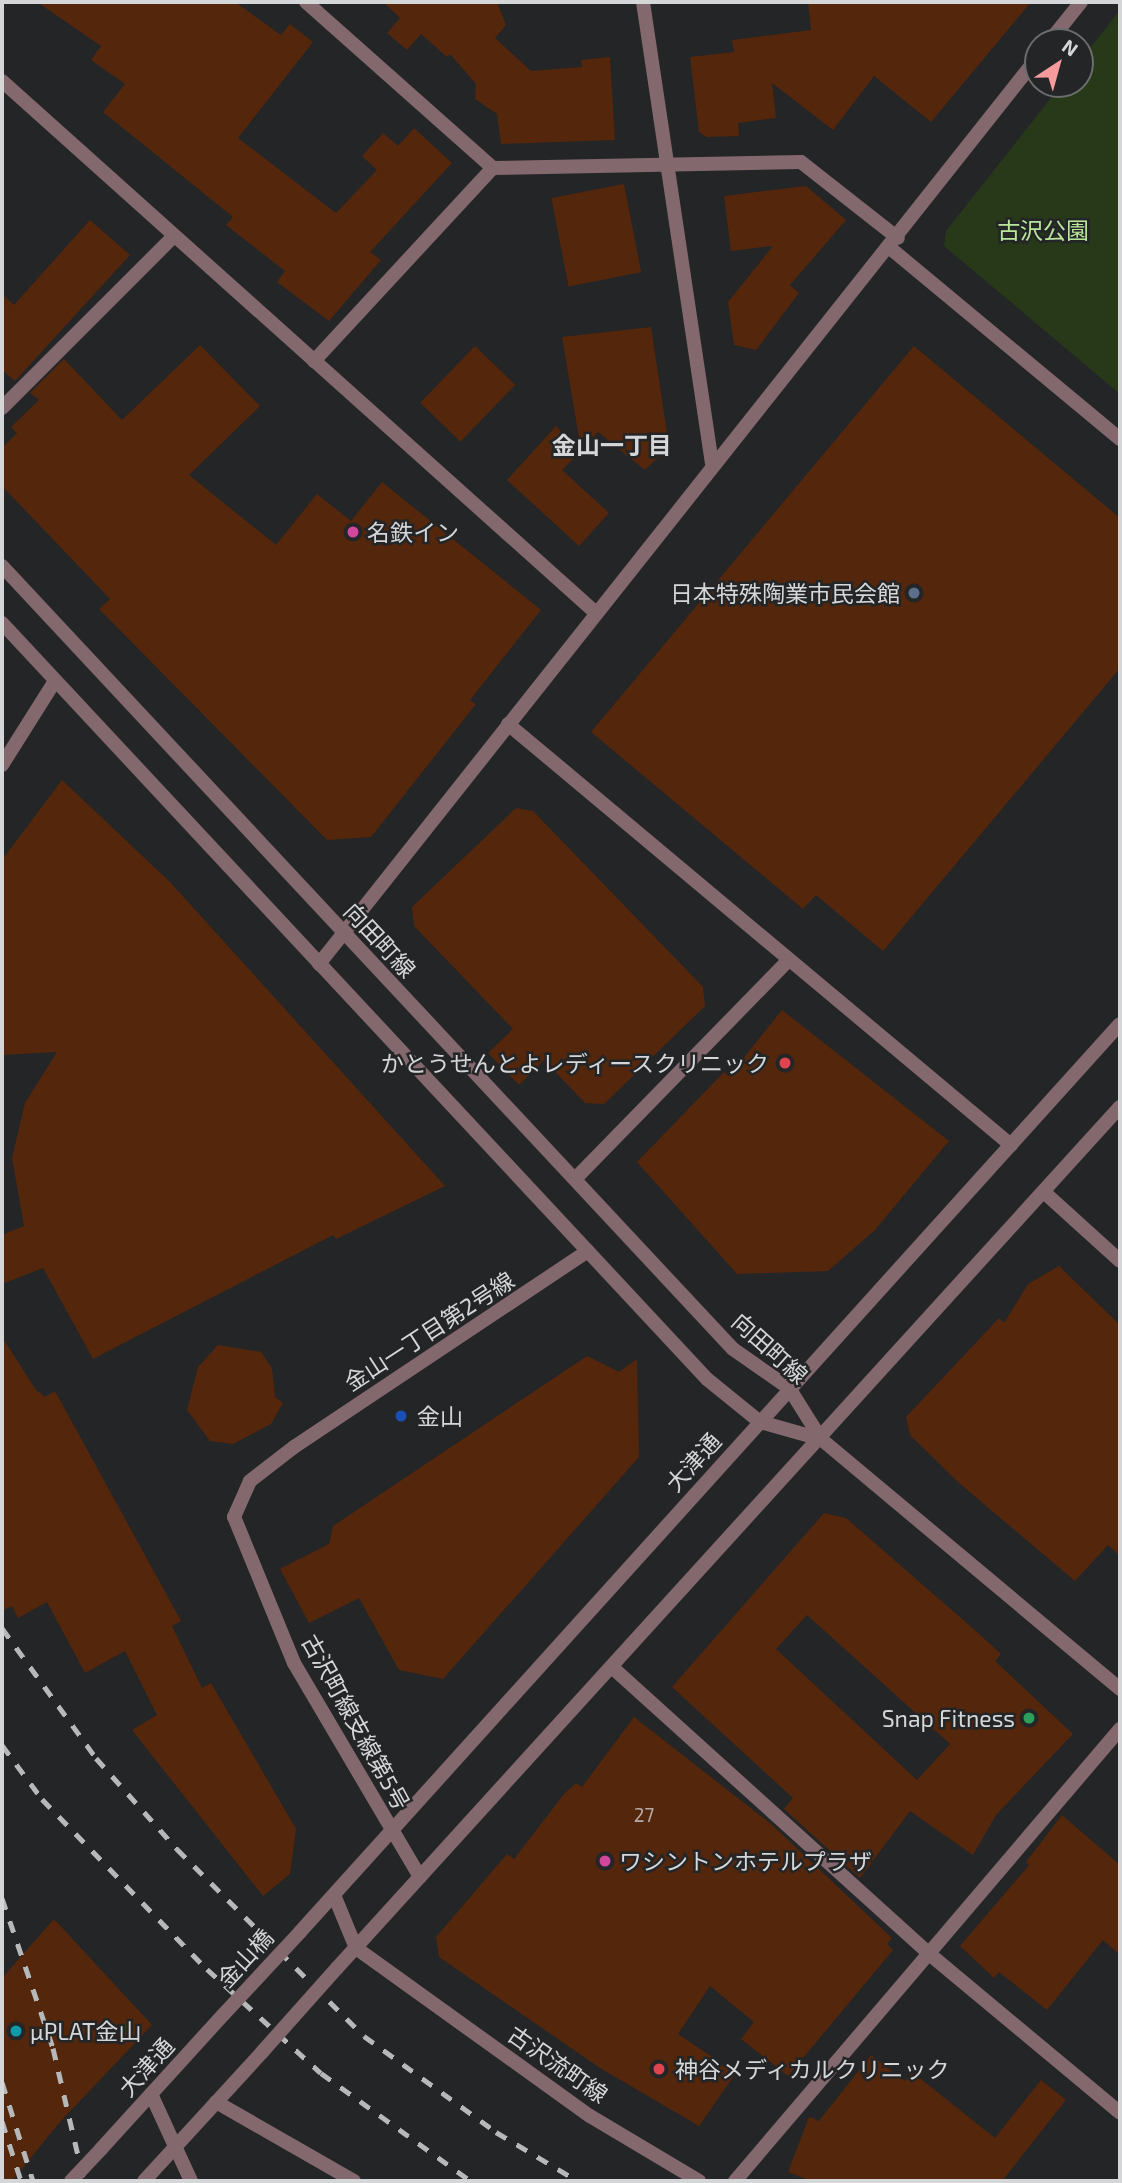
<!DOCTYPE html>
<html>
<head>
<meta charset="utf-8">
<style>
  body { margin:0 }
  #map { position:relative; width:1122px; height:2183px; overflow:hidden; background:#232527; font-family:"Exo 2","Noto Sans JP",sans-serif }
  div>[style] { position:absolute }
  .green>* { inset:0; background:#273919 }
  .building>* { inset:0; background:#54260c; transform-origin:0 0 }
  .minor>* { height:14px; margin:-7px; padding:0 7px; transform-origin:7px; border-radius:7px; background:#83686d }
  .tertiary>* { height:14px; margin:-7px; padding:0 7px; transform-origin:7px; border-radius:7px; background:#83686d }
  .rail>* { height:5px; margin-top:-2.5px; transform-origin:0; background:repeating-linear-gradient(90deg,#b7b8ba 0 12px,transparent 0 24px) }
  .tertiary-bridge>* { height:14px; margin:-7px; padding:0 7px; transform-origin:7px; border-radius:7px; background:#83686d }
  .dots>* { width:19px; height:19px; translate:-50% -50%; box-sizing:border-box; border:4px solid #232527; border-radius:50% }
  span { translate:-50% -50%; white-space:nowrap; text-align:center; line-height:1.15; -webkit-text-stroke:5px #232527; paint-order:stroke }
  .number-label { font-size:19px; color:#b5aaa5 }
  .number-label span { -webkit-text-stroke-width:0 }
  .park-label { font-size:23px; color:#b9e59b }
  .poi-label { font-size:23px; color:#d5d6d8 }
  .left { translate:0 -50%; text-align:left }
  .right { translate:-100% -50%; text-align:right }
  .street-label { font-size:23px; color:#d5d6d8 }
  .neighbourhood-label { font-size:24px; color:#d5d6d8; font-weight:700 }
  .frame { position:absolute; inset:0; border:4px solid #d5d6d8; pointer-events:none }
  .north { position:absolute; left:1024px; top:28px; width:70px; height:70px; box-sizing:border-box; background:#232527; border:2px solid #6a6c6e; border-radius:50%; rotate:36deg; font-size:19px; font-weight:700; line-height:28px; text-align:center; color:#d5d6d8 }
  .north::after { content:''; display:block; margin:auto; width:24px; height:32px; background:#f59b9e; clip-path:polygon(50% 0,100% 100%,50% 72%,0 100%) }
</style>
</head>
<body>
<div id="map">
  <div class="green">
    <div style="clip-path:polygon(1120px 10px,1120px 394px,944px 246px,946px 231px,1062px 84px,1080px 84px,1080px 61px)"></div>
  </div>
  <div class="building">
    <div style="clip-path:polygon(37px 2px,235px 2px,281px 35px,290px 24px,313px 42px,238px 138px,336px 213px,377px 170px,362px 156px,383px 133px,398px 146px,414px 128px,452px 163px,370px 252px,381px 260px,329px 321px,277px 282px,285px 271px,226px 225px,233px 217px,103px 112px,125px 84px,91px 60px,101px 46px)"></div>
    <div style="clip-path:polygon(383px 2px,497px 2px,506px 25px,495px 38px,531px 71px,582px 67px,581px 60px,610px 57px,615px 140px,501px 144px,497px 114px,475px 99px,476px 84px,450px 54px,447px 57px,421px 34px,407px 50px,387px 33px,400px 18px)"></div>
    <div style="clip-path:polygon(808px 2px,1031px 2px,931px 122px,874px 76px,833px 130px,772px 83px,776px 118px,738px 123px,739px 136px,707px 137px,699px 132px,690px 57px,734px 52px,732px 40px,811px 30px)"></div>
    <div style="left:624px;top:184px;width:90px;height:74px;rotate:79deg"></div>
    <div style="clip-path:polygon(806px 186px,846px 220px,790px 285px,799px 293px,756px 350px,734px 345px,728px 302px,773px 246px,731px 251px,724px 196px)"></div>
    <div style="clip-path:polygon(90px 220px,130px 255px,15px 381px,2px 370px,2px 294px,14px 305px)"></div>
    <div style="clip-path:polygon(651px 327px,669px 446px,645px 470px,598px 432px,581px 450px,562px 337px)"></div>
    <div style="clip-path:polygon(200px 345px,260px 406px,189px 475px,276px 545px,317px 494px,351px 521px,382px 482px,541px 610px,470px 700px,476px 704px,371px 837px,327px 840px,99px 609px,110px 599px,2px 486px,2px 448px,17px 433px,11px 427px,39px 400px,30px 393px,64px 359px,122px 420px)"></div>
    <div style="left:475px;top:346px;width:56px;height:79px;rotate:44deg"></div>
    <div style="clip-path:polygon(914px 346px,1120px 518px,1120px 668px,883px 951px,816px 895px,803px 909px,591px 732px)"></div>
    <div style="clip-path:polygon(556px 426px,581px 451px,562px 470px,609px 513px,579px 546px,507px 480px)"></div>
    <div style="clip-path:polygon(62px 780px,170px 882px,445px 1186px,336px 1239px,333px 1235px,93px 1359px,43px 1268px,2px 1284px,2px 1235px,24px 1226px,12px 1158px,25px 1103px,57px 1052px,2px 1055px,2px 860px)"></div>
    <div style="clip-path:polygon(516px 808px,533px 811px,703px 987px,705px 1006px,604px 1104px,585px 1103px,544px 1060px,519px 1085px,488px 1053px,513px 1029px,414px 926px,412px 907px)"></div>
    <div style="clip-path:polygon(782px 1010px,949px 1141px,875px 1230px,828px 1271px,737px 1274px,637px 1162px,724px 1072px,729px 1076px)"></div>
    <div style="clip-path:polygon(1059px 1266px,1120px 1325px,1120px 1556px,1108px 1545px,1075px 1581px,959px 1483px,910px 1435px,906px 1417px,999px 1318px,1004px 1323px,1028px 1284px)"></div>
    <div style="clip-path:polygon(2px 1337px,36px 1390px,45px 1397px,55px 1391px,181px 1621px,172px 1626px,202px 1688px,211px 1683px,296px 1829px,290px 1874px,263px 1896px,132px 1730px,157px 1715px,125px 1651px,85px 1673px,47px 1602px,18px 1618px,12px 1606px,2px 1611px)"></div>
    <div style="clip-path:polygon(218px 1345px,261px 1352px,272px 1368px,275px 1397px,283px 1403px,271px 1424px,233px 1444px,210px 1441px,187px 1410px,198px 1367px)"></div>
    <div style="clip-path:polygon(587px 1356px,619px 1372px,637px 1359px,639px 1457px,443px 1679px,399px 1670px,359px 1598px,309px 1623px,280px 1569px,329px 1544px,333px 1526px)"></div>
    <div style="clip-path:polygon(evenodd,824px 1513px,846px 1518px,977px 1632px,1001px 1654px,995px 1661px,1073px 1734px,996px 1815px,973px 1855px,910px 1811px,860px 1878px,784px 1809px,793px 1798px,672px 1687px,824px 1513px,807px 1615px,950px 1744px,917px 1780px,776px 1649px,807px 1615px)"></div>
    <div style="clip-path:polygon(634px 1717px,771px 1824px,892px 1938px,887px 1944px,893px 1950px,788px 2076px,741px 2039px,754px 2022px,710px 1986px,678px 2034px,736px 2073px,699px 2126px,600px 2068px,439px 1957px,436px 1937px,507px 1854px,514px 1859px,564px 1794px,576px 1783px,582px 1787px)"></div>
    <div style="clip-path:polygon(1062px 1815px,1120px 1865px,1120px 1955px,1103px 1940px,1047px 2010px,999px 1972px,994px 1978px,960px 1946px,1029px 1865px,1026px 1862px)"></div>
    <div style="clip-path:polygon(54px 1919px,152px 2025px,59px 2123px,12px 2181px,2px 2181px,2px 1978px)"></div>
    <div style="clip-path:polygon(871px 2055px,905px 2081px,912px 2072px,995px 2138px,1041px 2080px,1066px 2100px,1002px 2181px,811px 2181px,788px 2172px,809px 2117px,819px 2121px)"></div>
  </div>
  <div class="minor">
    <div style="left:306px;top:2px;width:250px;rotate:41.6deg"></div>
    <div style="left:493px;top:168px;width:308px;rotate:-1.1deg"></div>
    <div style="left:801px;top:162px;width:123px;rotate:38.1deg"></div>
    <div style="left:643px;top:2px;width:467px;rotate:81.5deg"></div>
    <div style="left:1049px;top:42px;width:51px;rotate:-51.3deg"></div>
    <div style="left:2px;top:81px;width:797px;rotate:41.85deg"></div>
    <div style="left:890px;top:248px;width:299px;rotate:39.7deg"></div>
    <div style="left:314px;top:361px;width:263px;rotate:-47.2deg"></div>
    <div style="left:2px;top:408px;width:243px;rotate:-45deg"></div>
    <div style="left:508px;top:724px;width:656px;rotate:39.93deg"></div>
    <div style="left:2px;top:765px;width:99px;rotate:-57.8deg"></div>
    <div style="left:319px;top:964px;width:1157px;rotate:-51.6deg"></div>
    <div style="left:575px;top:1179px;width:303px;rotate:-45.7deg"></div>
    <div style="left:1045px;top:1193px;width:101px;rotate:42.2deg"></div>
    <div style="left:613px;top:1668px;width:423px;rotate:42.1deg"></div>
    <div style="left:927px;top:1952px;width:251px;rotate:39.8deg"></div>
    <div style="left:420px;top:1877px;width:248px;rotate:-120.5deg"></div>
    <div style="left:294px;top:1663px;width:158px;rotate:-112.3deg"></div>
    <div style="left:234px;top:1517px;width:39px;rotate:-66deg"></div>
    <div style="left:250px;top:1481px;width:56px;rotate:-37.7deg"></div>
    <div style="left:294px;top:1447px;width:353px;rotate:-33.7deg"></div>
    <div style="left:216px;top:2102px;width:159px;rotate:29.8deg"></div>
    <div style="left:735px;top:2181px;width:594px;rotate:-49.58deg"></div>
  </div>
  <div class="tertiary">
    <div style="left:2px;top:566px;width:1071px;rotate:46.97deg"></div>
    <div style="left:733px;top:1349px;width:68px;rotate:34.9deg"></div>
    <div style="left:789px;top:1388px;width:60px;rotate:57.9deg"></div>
    <div style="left:821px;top:1439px;width:390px;rotate:39.9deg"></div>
    <div style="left:2px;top:623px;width:1034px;rotate:47deg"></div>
    <div style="left:707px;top:1379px;width:68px;rotate:39.1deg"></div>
    <div style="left:760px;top:1422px;width:63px;rotate:15.6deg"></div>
    <div style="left:334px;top:1895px;width:57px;rotate:67.5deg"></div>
    <div style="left:356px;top:1948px;width:288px;rotate:35.7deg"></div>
    <div style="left:590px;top:2116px;width:127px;rotate:30.8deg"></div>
    <div style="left:300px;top:1932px;width:1223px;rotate:-47.92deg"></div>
    <div style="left:337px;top:1968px;width:1164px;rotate:-47.72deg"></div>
    <div style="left:151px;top:2094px;width:96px;rotate:65.3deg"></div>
    <div style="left:101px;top:2149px;width:181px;rotate:-47.7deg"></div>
    <div style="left:144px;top:2181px;width:176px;rotate:-47.5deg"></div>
  </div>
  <div class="rail">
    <div style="left:2px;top:1628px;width:160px;rotate:54.1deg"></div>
    <div style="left:96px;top:1758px;width:122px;rotate:48.3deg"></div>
    <div style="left:177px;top:1849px;width:264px;rotate:45deg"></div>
    <div style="left:364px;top:2036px;width:163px;rotate:36deg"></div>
    <div style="left:496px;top:2132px;width:96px;rotate:30.9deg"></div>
    <div style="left:2px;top:1745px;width:67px;rotate:53.5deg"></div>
    <div style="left:42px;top:1799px;width:237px;rotate:45.9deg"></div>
    <div style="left:207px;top:1969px;width:154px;rotate:42.4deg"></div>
    <div style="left:321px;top:2073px;width:185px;rotate:35.8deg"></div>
    <div style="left:2px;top:1898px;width:158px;rotate:71.2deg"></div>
    <div style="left:53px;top:2048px;width:137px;rotate:76.9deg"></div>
    <div style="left:2px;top:2082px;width:104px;rotate:72.6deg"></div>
    <div style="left:2px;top:2121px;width:63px;rotate:72.4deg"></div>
  </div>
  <div class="tertiary-bridge">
    <div style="left:223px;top:2015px;width:113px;rotate:-47.1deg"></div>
    <div style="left:263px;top:2051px;width:111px;rotate:-48.3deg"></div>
    <div style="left:71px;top:2181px;width:44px;rotate:-46.8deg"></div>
  </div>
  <div class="dots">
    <div style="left:353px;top:532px;background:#d1479c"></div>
    <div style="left:914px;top:593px;background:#5c6f8a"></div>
    <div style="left:785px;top:1063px;background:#e0444e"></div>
    <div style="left:401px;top:1416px;background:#1a4fb4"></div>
    <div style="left:1029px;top:1718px;background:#2e9e5b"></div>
    <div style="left:605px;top:1861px;background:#d1479c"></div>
    <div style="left:16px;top:2031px;background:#0f9aa8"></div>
    <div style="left:659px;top:2069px;background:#e0444e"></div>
  </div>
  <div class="number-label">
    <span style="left:644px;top:1815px">27</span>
  </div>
  <div class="park-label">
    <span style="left:1043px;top:230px">古沢公園</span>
  </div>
  <div class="poi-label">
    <span class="left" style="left:367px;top:532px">名鉄イン</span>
    <span class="right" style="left:900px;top:593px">日本特殊陶業市民会館</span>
    <span class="right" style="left:769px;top:1063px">かとうせんとよレディースクリニック</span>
    <span class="left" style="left:417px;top:1416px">金山</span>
    <span class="right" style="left:1015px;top:1718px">Snap Fitness</span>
    <span class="left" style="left:619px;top:1861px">ワシントンホテルプラザ</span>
    <span class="left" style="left:30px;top:2031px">μPLAT金山</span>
    <span class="left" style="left:675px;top:2069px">神谷メディカルクリニック</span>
  </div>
  <div class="street-label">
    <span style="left:380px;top:940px;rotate:47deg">向田町線</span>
    <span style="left:429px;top:1331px;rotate:-33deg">金山一丁目第2号線</span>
    <span style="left:770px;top:1348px;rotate:42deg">向田町線</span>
    <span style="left:693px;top:1462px;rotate:-48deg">大津通</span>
    <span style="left:356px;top:1722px;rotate:61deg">古沢町線支線第5号</span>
    <span style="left:245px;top:1958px;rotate:-47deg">金山橋</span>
    <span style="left:558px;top:2064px;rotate:35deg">古沢流町線</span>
    <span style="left:146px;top:2067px;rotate:-48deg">大津通</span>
  </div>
  <div class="neighbourhood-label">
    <span style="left:612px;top:445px">金山一丁目</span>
  </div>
  <div class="frame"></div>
  <div class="north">N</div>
</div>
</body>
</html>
